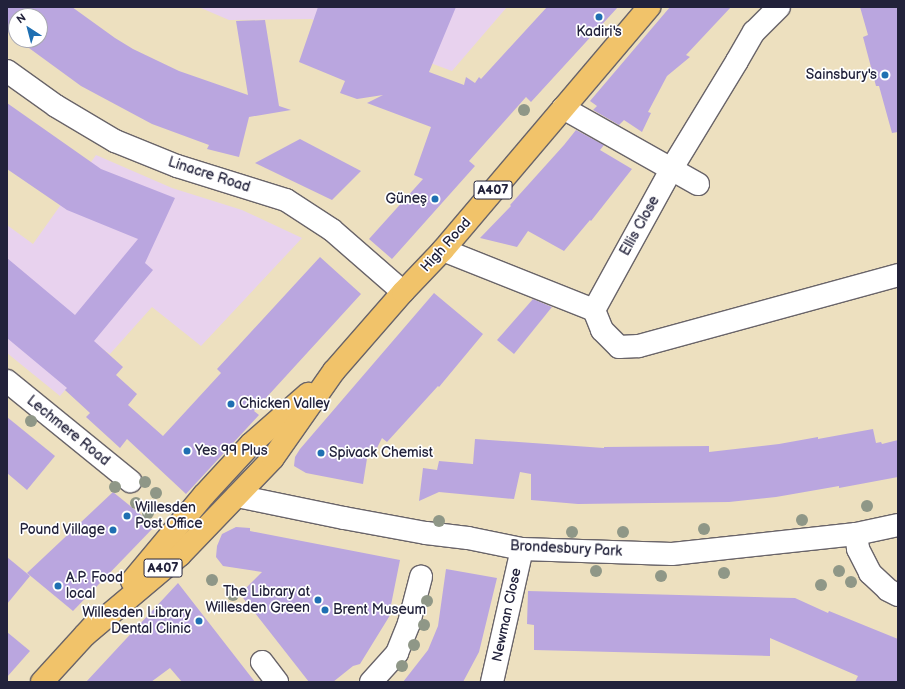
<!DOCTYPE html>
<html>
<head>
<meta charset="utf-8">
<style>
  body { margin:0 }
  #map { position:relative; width:905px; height:689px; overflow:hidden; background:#ede0bf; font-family:"Balsamiq Sans",sans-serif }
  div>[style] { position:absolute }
  .built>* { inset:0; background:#e8d2ee }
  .building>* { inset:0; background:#baa6df }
  .roads { filter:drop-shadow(1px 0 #696469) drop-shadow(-1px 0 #696469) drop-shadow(0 1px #696469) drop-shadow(0 -1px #696469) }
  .minor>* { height:22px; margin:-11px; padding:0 11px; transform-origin:11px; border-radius:11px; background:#fff }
  .major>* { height:22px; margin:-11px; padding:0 11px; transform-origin:11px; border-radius:11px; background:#f1c36a }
  .trees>* { width:12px; height:12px; margin:-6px; border-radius:50%; background:#8f9787 }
  .dots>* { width:11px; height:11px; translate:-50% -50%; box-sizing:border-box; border:2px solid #fff; border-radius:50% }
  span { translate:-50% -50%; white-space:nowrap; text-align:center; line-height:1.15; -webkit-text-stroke:3.5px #fff; paint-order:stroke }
  .shield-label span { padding:1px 3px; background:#fff; border:1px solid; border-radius:3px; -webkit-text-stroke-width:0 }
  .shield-label { font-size:13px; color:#22223b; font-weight:700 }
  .poi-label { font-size:14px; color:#22223b }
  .right { translate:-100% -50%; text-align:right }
  .left { translate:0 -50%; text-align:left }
  .street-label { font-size:14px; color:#22223b }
  .frame { position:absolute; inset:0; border:8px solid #22223b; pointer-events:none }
  .north { position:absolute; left:8px; top:8px; width:40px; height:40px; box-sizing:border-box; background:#fff; border:1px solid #a7a7b1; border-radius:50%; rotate:324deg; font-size:11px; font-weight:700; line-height:16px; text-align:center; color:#22223b }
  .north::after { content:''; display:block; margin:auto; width:14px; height:18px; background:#1f6fb2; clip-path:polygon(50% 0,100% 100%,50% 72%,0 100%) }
</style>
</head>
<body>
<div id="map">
  <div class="built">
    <div style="clip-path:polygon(202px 7px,507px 7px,452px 71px,311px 19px,229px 20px,201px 8px)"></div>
    <div style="clip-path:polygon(96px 155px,172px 188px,242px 210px,302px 238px,201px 346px,152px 307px,110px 354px,101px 348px,60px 396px,7px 353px,7px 225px,33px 244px)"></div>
  </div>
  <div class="building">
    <div style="clip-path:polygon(7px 7px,72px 7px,115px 38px,133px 49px,179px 71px,248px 95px,236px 21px,265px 20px,279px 106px,291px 110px,249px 117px,239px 157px,207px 149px,209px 145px,152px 124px,81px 86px,18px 40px,40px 40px,40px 16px,16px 16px,16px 38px,7px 31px)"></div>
    <div style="clip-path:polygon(318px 7px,456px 7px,429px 72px,464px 85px,466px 77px,475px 83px,479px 77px,481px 79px,547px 7px,618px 7px,531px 102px,526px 97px,469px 161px,475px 166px,392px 259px,369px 239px,423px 179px,414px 175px,431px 127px,367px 103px,383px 95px,357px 99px,340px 93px,345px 81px,299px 62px)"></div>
    <div style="clip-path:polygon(670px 7px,731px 7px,686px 55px,690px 57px,667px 76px,648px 112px,651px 113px,642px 132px,624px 120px,619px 125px,593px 110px,597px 106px,590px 101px)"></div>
    <div style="clip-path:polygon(860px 7px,898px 7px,898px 132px,892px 133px,879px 86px,876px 86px,863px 37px,868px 35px)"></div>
    <div style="clip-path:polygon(7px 103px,101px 169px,175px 198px,145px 263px,153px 270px,94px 341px,123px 367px,116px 375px,137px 394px,128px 405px,163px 436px,221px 373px,217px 369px,320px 257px,361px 294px,254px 411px,259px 415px,186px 494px,127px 439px,120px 448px,86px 417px,90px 413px,65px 390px,67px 388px,7px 338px,7px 258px,75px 315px,138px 239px,67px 210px,7px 169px)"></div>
    <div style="clip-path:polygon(576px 130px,604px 145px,600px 150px,632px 169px,591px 221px,590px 220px,564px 251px,528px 231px,517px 247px,480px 238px,511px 206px,510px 205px,564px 145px)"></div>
    <div style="clip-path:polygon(300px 139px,361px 171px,332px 200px,255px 163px)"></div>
    <div style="clip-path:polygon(434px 293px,483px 334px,439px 387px,438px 386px,387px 442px,382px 438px,374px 454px,368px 452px,363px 484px,306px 473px,294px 466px,295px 457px,300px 449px)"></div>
    <div style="clip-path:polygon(533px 299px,552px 307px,514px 354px,497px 340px)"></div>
    <div style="clip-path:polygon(7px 417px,55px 456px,27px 490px,7px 473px)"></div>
    <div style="clip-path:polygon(873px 429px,876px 443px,881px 442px,882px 444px,898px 440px,898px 477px,839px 488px,839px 486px,776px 497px,729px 502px,578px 504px,531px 500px,531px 474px,520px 472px,514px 499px,439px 492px,419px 501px,423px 468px,437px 470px,439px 461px,473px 464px,475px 439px,604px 448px,604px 447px,709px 446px,709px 452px,779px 444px,818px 437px,818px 439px)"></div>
    <div style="clip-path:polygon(113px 492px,155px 526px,73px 611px,27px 573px)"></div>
    <div style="clip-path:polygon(236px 527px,250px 528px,250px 531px,400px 560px,391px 605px,392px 612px,360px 664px,353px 666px,333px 682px,309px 682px,240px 594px,262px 572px,223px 566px,216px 557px,217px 546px,222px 534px)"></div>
    <div style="clip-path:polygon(7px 557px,30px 576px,7px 604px)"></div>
    <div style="clip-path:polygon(446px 569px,497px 578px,479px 652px,463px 682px,403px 682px,428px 650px,438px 626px)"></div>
    <div style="clip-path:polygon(178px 583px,255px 682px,182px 682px,170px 668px,151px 682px,86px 682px)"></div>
    <div style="clip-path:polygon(528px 591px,795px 598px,828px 613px,829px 611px,898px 639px,898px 682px,855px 682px,858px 676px,770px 638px,770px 656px,534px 650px,534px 625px,527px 624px)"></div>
    <div style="clip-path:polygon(7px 632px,30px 651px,7px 677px)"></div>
  </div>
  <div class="roads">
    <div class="minor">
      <div style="left:7px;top:71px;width:60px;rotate:35.5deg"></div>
      <div style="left:56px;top:106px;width:69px;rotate:30.7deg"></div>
      <div style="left:115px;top:141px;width:67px;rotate:22deg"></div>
      <div style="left:177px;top:166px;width:114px;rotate:17.3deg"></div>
      <div style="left:286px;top:200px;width:55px;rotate:33.1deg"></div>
      <div style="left:332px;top:230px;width:94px;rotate:41.1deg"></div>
      <div style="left:563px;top:108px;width:155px;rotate:29.4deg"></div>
      <div style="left:443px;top:250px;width:162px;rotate:21.7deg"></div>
      <div style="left:594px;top:310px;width:162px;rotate:-61.2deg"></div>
      <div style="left:672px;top:168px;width:125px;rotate:-58.7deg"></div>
      <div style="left:737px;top:61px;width:34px;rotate:-60deg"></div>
      <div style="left:754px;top:32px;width:35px;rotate:-45deg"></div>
      <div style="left:594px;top:310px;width:22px;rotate:68deg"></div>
      <div style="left:602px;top:330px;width:24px;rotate:45deg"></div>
      <div style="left:619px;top:347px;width:20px;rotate:-3deg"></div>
      <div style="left:639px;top:346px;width:269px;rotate:-15.3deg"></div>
      <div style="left:7px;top:381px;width:159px;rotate:39.1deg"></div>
      <div style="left:237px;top:496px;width:109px;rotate:11.6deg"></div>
      <div style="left:344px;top:518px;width:83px;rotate:10.4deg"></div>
      <div style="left:426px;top:533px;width:42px;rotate:6.8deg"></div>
      <div style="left:468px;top:538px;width:55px;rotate:11.5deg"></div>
      <div style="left:522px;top:549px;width:150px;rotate:1.9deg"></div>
      <div style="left:672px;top:554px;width:185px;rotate:-6.2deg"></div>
      <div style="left:856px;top:534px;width:43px;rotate:-12.1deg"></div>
      <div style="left:856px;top:534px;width:15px;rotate:82deg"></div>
      <div style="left:858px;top:549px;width:27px;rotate:63deg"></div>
      <div style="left:870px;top:573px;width:25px;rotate:43deg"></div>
      <div style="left:888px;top:590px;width:11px;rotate:27deg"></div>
      <div style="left:262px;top:662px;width:25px;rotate:53deg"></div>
      <div style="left:371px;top:682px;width:39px;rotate:-48deg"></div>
      <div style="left:397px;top:653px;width:32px;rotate:-68deg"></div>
      <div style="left:409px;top:623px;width:48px;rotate:-75.4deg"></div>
      <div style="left:492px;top:682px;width:136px;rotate:-77.3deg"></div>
    </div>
    <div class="major">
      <div style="left:132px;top:581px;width:112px;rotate:-50.1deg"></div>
      <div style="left:204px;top:495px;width:69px;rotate:-47.3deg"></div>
      <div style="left:251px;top:444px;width:76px;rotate:-41.3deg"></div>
      <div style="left:85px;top:635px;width:124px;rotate:-40.1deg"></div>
      <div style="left:180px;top:555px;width:134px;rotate:-46.2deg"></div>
      <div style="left:273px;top:458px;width:106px;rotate:-55deg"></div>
      <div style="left:334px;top:371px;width:105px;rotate:-48.9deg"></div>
      <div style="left:403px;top:292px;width:58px;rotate:-46.4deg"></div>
      <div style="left:443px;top:250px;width:319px;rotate:-49.7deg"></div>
      <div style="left:42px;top:682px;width:79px;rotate:-47.6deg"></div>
    </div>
  </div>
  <div class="trees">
    <div style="left:524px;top:110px"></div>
    <div style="left:31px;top:421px"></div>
    <div style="left:145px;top:482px"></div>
    <div style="left:115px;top:487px"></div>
    <div style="left:156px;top:493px"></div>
    <div style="left:136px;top:503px"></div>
    <div style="left:867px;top:506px"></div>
    <div style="left:148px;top:513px"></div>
    <div style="left:802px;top:520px"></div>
    <div style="left:439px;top:521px"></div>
    <div style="left:704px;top:529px"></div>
    <div style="left:572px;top:532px"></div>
    <div style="left:623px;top:532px"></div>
    <div style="left:596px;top:571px"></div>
    <div style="left:839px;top:571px"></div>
    <div style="left:724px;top:573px"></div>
    <div style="left:661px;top:576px"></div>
    <div style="left:212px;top:580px"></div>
    <div style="left:851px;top:582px"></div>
    <div style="left:821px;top:585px"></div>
    <div style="left:233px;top:595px"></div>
    <div style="left:427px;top:601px"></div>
    <div style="left:424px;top:625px"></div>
    <div style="left:414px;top:645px"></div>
    <div style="left:402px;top:666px"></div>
  </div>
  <div class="dots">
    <div style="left:599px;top:17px;background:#1f6fb2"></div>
    <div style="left:885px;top:75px;background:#1f6fb2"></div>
    <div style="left:435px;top:199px;background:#1f6fb2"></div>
    <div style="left:231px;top:404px;background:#1f6fb2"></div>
    <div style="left:187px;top:451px;background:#1f6fb2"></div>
    <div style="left:321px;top:453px;background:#1f6fb2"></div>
    <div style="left:127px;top:516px;background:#1f6fb2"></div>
    <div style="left:113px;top:530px;background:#1f6fb2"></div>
    <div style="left:58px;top:586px;background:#1f6fb2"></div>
    <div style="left:318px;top:600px;background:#1f6fb2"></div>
    <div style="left:325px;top:610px;background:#1f6fb2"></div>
    <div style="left:199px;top:621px;background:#1f6fb2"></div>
  </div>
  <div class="shield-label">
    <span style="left:493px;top:190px">A407</span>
    <span style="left:163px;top:568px">A407</span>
  </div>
  <div class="poi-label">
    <span style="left:599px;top:32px">Kadiri's</span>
    <span class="right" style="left:877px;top:75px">Sainsbury's</span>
    <span class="right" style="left:427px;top:199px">Güneş</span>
    <span class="left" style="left:239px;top:404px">Chicken Valley</span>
    <span class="left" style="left:195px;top:451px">Yes 99 Plus</span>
    <span class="left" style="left:329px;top:453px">Spivack Chemist</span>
    <span class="left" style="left:135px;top:516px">Willesden<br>Post Office</span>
    <span class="right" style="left:105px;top:530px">Pound Village</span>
    <span class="left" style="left:66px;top:586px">A.P. Food<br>local</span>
    <span class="right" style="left:310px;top:600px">The Library at<br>Willesden Green</span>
    <span class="left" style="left:333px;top:610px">Brent Museum</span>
    <span class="right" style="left:191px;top:621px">Willesden Library<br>Dental Clinic</span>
  </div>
  <div class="street-label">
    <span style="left:209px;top:175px;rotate:18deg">Linacre Road</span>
    <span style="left:640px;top:226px;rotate:-61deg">Ellis Close</span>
    <span style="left:446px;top:245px;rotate:-48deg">High Road</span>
    <span style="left:68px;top:431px;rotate:39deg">Lechmere Road</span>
    <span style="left:566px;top:549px;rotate:3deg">Brondesbury Park</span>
    <span style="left:507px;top:615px;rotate:-78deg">Newman Close</span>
  </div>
  <div class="frame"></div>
  <div class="north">N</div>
</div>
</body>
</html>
